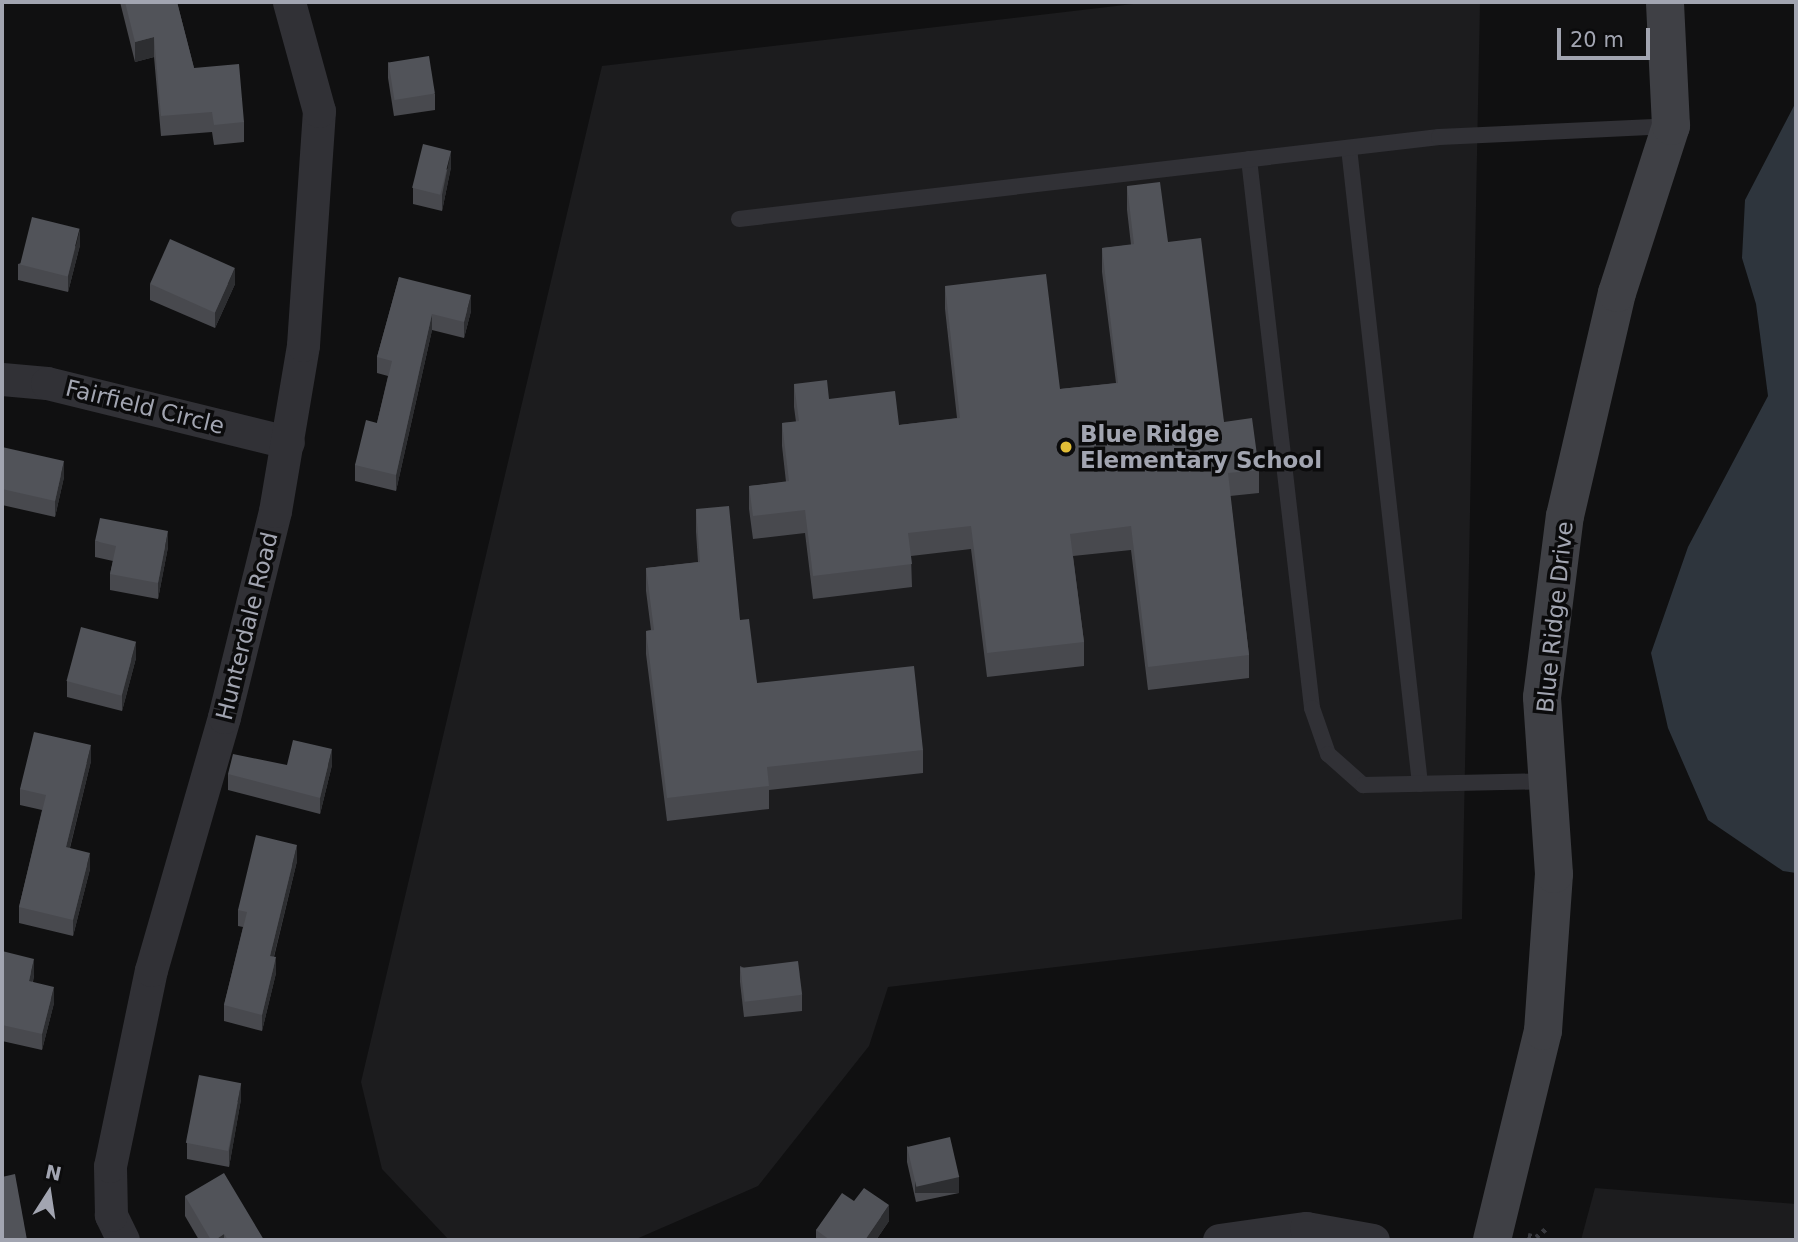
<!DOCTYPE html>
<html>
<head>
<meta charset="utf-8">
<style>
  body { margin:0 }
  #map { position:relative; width:1798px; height:1242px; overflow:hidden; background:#101011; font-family:"DejaVu Sans",sans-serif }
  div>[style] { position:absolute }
  .built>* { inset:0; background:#1c1c1e }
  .water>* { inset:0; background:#2e353d }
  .path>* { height:4.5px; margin-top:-2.25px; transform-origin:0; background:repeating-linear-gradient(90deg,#37383d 0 3.5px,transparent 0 8.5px) }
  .lane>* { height:16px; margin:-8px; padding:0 8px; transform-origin:8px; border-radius:8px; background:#313136 }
  .street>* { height:33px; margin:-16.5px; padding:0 16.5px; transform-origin:16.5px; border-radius:16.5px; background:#313136 }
  .secondary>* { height:38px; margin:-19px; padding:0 19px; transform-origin:19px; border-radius:19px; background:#3f4045 }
  .wall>* { inset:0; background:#48494e }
  .shaded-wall>* { inset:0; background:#2d2e31; transform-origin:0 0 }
  .building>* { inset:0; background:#515359; transform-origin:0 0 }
  .dots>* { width:19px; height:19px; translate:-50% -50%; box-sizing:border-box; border:4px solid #0b0b0c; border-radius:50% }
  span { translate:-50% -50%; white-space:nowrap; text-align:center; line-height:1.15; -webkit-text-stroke:7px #0b0b0c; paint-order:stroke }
  .street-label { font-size:23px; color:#a2a5b1 }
  .poi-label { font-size:23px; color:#a2a5b1; font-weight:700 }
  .left { translate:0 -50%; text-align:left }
  .frame { position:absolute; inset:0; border:4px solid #a2a5b1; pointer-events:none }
  .north { position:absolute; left:14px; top:1158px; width:70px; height:70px; -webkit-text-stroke:5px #0b0b0c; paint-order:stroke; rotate:12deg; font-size:19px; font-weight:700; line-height:28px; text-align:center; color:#a2a5b1 }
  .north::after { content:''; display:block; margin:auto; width:24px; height:32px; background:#a2a5b1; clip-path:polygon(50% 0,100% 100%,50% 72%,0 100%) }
  .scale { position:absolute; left:1557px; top:28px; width:93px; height:32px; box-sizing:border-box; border:4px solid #a2a5b1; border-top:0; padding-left:9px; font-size:21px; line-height:24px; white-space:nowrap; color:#a2a5b1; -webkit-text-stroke:5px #0b0b0c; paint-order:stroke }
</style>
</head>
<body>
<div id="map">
  <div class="built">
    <div style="clip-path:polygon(1150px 2px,1480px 2px,1462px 919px,888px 987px,869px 1046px,758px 1186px,634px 1240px,449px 1240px,382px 1169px,361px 1082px,602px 66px)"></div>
    <div style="clip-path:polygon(1595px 1188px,1796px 1204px,1796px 1240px,1581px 1240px)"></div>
  </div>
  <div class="water">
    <div style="clip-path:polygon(1796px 102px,1796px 873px,1783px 871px,1708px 820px,1668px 728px,1651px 653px,1688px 547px,1768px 396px,1756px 304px,1742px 258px,1745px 200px)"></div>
  </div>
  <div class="path">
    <div style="left:1528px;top:1235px;width:8px;rotate:14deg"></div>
    <div style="left:1536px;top:1237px;width:16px;rotate:-40deg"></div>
  </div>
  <div class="lane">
    <div style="left:1349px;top:148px;width:640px;rotate:83.63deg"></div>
    <div style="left:1249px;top:159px;width:553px;rotate:83.45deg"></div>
    <div style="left:1312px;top:708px;width:49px;rotate:70.8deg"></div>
    <div style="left:1328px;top:754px;width:47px;rotate:41.5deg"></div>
    <div style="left:1363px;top:785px;width:184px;rotate:-1.2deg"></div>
    <div style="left:739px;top:219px;width:705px;rotate:-6.68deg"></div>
    <div style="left:1439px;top:137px;width:231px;rotate:-2.7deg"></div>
  </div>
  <div class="street">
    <div style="left:2px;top:379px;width:45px;rotate:5.1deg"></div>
    <div style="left:47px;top:383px;width:248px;rotate:13.8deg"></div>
    <div style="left:123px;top:1240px;width:28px;rotate:-116deg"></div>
    <div style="left:111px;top:1215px;width:49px;rotate:-91.2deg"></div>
    <div style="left:110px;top:1166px;width:200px;rotate:-78.2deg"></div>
    <div style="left:151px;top:970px;width:263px;rotate:-73.9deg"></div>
    <div style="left:224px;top:717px;width:212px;rotate:-76.1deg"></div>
    <div style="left:275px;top:511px;width:168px;rotate:-80.4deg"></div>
    <div style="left:303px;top:345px;width:235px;rotate:-86.1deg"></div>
    <div style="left:319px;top:111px;width:113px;rotate:-105.4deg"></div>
    <div style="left:1219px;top:1240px;width:88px;rotate:-7.9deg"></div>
    <div style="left:1306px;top:1228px;width:68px;rotate:10.2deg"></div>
  </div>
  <div class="secondary">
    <div style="left:1492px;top:1240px;width:215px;rotate:-76.3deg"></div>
    <div style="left:1543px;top:1031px;width:157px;rotate:-86deg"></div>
    <div style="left:1554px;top:874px;width:177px;rotate:-93.9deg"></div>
    <div style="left:1542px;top:697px;width:182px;rotate:-82.8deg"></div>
    <div style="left:1565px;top:516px;width:229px;rotate:-76.9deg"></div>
    <div style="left:1617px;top:293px;width:176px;rotate:-72.1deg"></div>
    <div style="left:1671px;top:126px;width:124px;rotate:-92.8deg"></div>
  </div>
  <div class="wall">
    <div style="clip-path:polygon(120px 2px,177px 2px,194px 68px,244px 122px,244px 142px,214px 145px,212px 132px,161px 136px,154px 57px,135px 62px)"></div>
    <div style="clip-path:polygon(388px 62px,435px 94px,435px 110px,394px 116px,388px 78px)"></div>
    <div style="clip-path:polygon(451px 167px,442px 211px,413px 204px,413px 188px)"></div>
    <div style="clip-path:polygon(1127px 186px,1168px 242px,1224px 422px,1259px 470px,1259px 493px,1230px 496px,1249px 655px,1249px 678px,1148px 690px,1131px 550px,1073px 556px,1084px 642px,1084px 666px,987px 677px,971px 549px,911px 556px,912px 587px,813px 599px,805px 533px,753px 539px,749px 509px,749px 486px,786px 482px,782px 446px,782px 423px,796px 422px,794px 407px,794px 384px,829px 399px,899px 425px,957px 418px,945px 309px,945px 286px,1060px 389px,1116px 383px,1102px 272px,1102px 248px,1131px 245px,1127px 210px)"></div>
    <div style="clip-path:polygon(80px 245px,68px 292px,18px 280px,18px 264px)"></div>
    <div style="clip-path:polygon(399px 277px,471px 311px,464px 338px,432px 330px,396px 491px,355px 481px,355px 465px,377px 423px,388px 376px,377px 373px,377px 357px)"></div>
    <div style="clip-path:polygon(150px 284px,235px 284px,215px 328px,150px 300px)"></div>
    <div style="clip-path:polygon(2px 447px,64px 477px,55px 517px,2px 505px)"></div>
    <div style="clip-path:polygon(696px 509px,740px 620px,757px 683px,923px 750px,923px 773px,769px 790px,769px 809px,667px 821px,646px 654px,646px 631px,651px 630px,646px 591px,646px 568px,698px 562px,696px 532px)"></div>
    <div style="clip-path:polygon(95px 541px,168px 547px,158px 599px,110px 590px,110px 574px,113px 561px,95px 557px)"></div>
    <div style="clip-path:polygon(136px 658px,122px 711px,67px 697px,67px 681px)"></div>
    <div style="clip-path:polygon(91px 761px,70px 848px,90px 869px,73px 936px,19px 923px,19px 907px,42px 810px,20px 805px,20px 789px)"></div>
    <div style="clip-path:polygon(287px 765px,332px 765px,320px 814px,228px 790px,228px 774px)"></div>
    <div style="clip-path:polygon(297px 861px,274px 957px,276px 973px,262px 1031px,224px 1021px,224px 1005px,243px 927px,238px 926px,238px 910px)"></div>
    <div style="clip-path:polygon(2px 951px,34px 975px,33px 982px,54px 1003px,42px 1050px,2px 1041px)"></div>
    <div style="clip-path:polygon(740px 966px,802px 995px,802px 1011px,744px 1017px,740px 982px)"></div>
    <div style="clip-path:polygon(241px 1099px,229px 1167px,187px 1159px,187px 1143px)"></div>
    <div style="clip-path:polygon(907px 1146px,959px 1193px,916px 1202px,907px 1162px)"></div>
    <div style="clip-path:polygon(185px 1196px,264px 1240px,199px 1240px,185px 1216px)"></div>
    <div style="clip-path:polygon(854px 1201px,889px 1221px,876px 1240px,816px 1240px,816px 1230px)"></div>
  </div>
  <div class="shaded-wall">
    <div style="clip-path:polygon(154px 37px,154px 57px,135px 62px,135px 42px)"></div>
    <div style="clip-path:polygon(451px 151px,451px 167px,442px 211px,442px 195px)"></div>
    <div style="clip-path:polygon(80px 229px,80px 245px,68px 292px,68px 276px)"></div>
    <div style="clip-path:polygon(235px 268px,235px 284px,215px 328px,215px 312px)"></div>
    <div style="clip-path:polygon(471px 295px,471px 311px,464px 338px,464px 322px)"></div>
    <div style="clip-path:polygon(432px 314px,432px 330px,396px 491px,396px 475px)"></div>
    <div style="clip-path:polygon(64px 461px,64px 477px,55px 517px,55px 501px)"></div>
    <div style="clip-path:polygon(168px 531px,168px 547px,158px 599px,158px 583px)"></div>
    <div style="clip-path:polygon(136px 642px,136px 658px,122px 711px,122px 695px)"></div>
    <div style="clip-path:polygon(91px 745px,91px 761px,66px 863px,66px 847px)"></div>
    <div style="clip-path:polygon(332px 749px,332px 765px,320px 814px,320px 798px)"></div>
    <div style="clip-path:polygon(297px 845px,297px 861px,270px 972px,270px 956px)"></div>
    <div style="clip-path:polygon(90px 853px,90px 869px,73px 936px,73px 920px)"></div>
    <div style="clip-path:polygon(276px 957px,276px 973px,262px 1031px,262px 1015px)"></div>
    <div style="clip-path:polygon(34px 959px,34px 975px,29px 997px,29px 981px)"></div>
    <div style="clip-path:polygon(54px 987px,54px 1003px,42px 1050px,42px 1034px)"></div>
    <div style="clip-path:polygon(241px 1083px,241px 1099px,229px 1167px,229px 1151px)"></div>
    <div style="left:959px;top:1177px;width:16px;height:44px;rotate:90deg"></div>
    <div style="clip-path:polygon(889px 1205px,889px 1221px,876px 1240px,865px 1240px)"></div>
    <div style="clip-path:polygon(224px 1234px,224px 1240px,215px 1240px)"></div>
  </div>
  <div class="building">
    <div style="clip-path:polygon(125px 2px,177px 2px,194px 68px,239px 64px,244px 122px,214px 125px,212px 112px,161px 116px,154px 37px,135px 42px)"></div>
    <div style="left:429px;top:56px;width:38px;height:41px;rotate:81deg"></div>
    <div style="left:423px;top:144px;width:29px;height:45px;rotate:14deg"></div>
    <div style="clip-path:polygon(1160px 182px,1168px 242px,1201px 238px,1224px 422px,1252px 418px,1259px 470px,1228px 473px,1249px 655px,1148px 667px,1131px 526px,1070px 534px,1084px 642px,987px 653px,971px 526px,908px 533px,912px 564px,813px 576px,805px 510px,753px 516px,749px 486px,789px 481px,782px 423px,799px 421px,794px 384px,827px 380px,829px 399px,895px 391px,899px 425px,960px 418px,945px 286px,1046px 274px,1060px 389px,1118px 383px,1102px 248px,1134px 244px,1127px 186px)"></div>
    <div style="left:32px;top:217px;width:49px;height:49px;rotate:14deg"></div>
    <div style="left:170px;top:239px;width:71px;height:49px;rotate:24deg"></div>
    <div style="clip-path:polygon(399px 277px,471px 295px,464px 322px,432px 314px,396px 475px,355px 465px,366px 420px,377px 423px,392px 361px,377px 357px)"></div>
    <div style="clip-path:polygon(2px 447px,64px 461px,55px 501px,2px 489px)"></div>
    <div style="clip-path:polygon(729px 506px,740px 620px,749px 619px,757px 683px,914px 666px,923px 750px,767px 767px,769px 786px,667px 798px,646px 631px,654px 630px,646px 568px,700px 562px,696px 509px)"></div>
    <div style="clip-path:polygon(100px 518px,168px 531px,158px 583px,110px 574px,116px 546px,95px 541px)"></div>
    <div style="left:81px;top:627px;width:57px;height:56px;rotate:15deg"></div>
    <div style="clip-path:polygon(34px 732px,91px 745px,66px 847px,90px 853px,73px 920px,19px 907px,46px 795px,20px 789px)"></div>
    <div style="clip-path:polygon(293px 740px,332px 749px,320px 798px,228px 774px,233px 754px,287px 765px)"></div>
    <div style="clip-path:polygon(256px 835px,297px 845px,270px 956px,276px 957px,262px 1015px,224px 1005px,247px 912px,238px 910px)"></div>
    <div style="clip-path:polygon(2px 951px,34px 959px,29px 981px,54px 987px,42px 1034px,2px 1025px)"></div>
    <div style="left:798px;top:961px;width:34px;height:58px;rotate:83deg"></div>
    <div style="left:199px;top:1075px;width:43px;height:69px;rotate:11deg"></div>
    <div style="left:950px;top:1137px;width:41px;height:44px;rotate:77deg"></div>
    <div style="clip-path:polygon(224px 1173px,264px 1240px,228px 1240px,224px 1234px,215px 1240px,211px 1240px,185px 1196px)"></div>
    <div style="clip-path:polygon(15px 1174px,27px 1240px,2px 1240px,2px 1177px)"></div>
    <div style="clip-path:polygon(864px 1188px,889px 1205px,865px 1240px,830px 1240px,816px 1230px,842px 1193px,854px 1201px)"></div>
  </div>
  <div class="dots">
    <div style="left:1066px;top:447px;background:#e2be37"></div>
  </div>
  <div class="street-label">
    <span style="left:145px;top:407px;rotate:14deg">Fairfield Circle</span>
    <span style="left:1555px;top:617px;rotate:-84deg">Blue Ridge Drive</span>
    <span style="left:247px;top:626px;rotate:-76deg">Hunterdale Road</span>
  </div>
  <div class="poi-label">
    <span class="left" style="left:1080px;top:447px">Blue Ridge<br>Elementary School</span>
  </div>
  <div class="frame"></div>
  <div class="north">N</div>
  <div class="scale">20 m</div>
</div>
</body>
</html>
